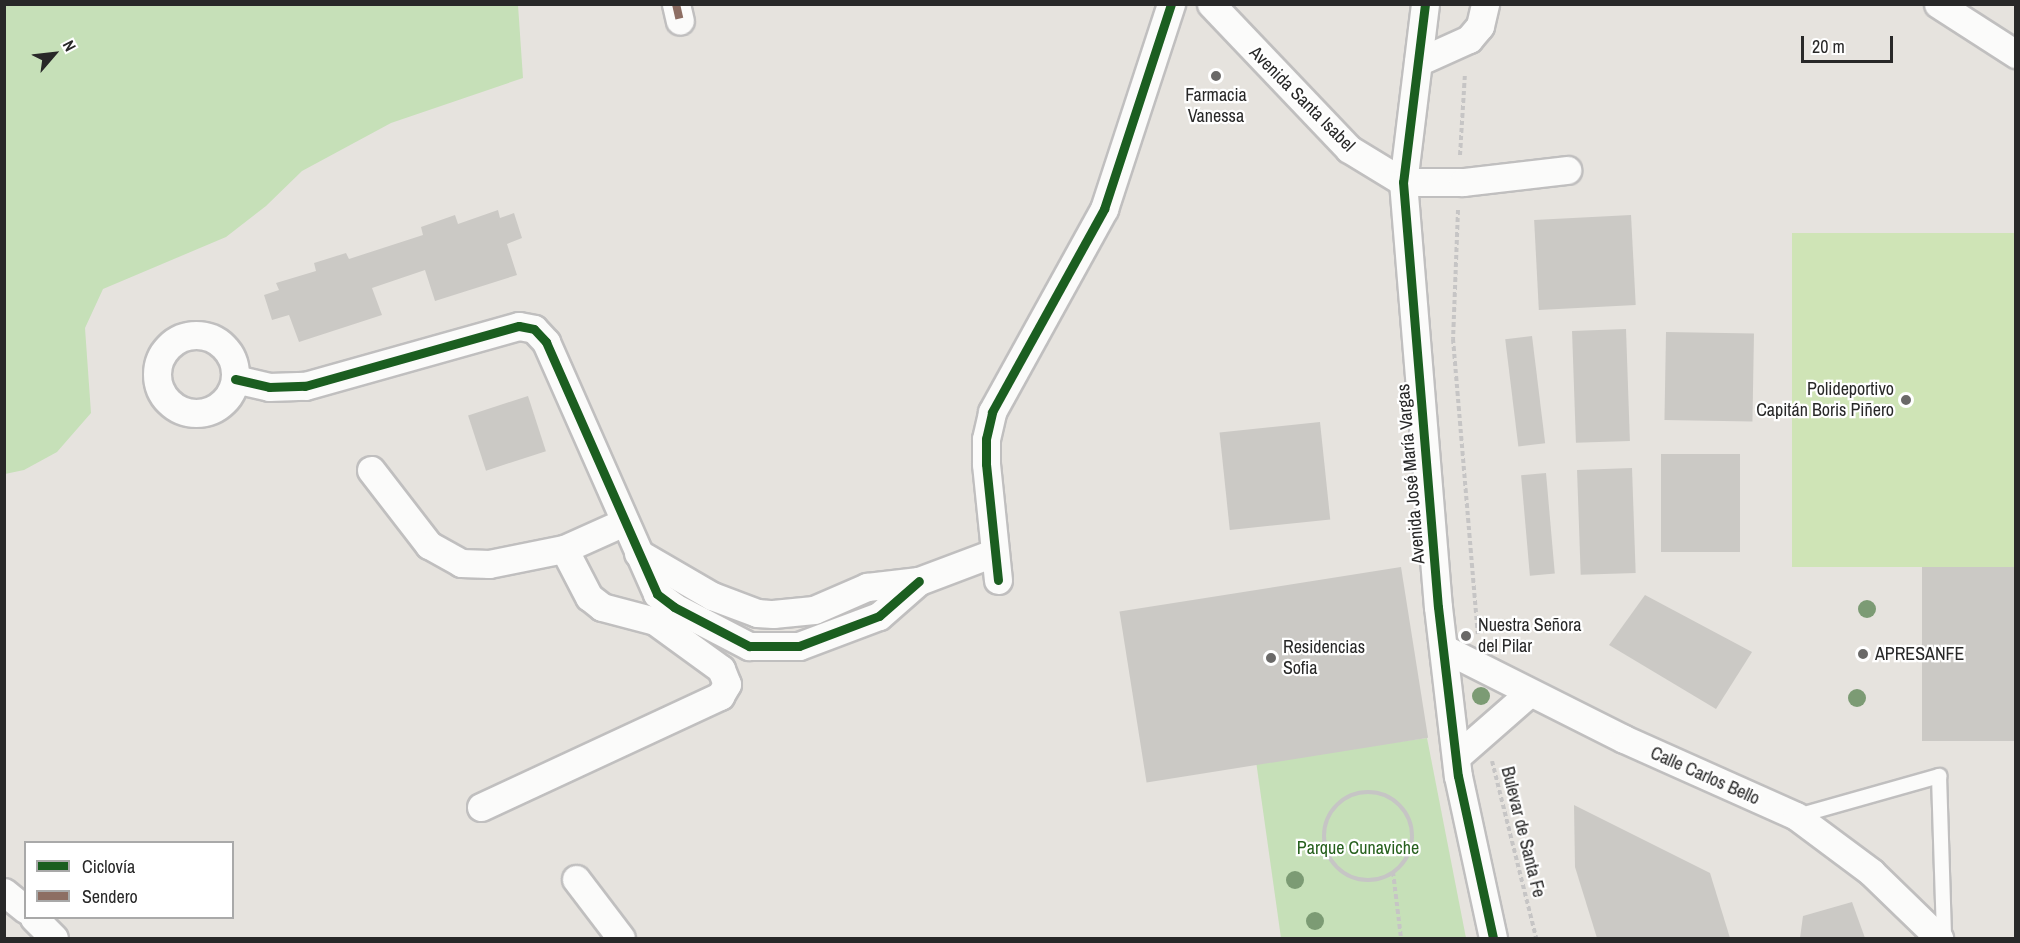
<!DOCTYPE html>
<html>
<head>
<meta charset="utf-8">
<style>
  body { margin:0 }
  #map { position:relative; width:2020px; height:943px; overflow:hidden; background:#e6e3de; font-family:"Archivo Narrow",sans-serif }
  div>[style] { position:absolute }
  .green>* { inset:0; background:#c6e0b8 }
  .pitch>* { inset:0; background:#cfe4b6; transform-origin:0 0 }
  .building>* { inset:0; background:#cbc9c5; transform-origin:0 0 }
  .path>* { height:4px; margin-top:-2px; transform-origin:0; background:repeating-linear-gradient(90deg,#c6c5c5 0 4.5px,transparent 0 7.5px) }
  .path>.ring { margin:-2px; padding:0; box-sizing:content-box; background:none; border:4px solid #c6c5c5; border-radius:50% }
  .roads { filter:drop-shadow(2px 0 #c0bfbf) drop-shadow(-2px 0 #c0bfbf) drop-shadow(0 2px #c0bfbf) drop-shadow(0 -2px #c0bfbf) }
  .service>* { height:14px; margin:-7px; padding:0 7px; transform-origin:7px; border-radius:7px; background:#fbfbfa }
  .minor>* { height:27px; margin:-13.5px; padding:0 13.5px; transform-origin:13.5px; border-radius:13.5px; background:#fbfbfa }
  .minor>.ring { margin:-13.5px; padding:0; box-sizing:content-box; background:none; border:27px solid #fbfbfa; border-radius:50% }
  .quiet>* { height:8px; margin-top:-4px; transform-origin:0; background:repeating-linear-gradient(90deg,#8d6e63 0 15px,transparent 0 23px) }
  .cycleway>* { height:9px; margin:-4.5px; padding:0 4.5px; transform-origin:4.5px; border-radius:4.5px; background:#1b5e20 }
  .trees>* { width:18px; height:18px; margin:-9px; border-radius:50%; background:#7c9b74 }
  .dots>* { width:16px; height:16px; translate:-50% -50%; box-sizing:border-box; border:3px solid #fff; border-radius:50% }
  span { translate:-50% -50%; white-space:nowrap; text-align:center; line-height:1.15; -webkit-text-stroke:4.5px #fff; paint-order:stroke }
  .poi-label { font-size:18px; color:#282828 }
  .right { translate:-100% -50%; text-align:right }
  .left { translate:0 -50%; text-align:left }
  .street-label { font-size:18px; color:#282828 }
  .park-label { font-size:18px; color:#26601d }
  .frame { position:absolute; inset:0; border:6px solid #282828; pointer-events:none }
  .legend { position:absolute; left:24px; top:841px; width:210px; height:78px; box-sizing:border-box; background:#fff; border:2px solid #a9a9a9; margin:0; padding:8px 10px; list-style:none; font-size:18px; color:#282828 }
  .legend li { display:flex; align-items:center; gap:12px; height:30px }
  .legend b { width:30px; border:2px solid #a9a9a9 }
  .north { position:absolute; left:24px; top:24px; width:60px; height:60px; -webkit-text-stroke:4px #fff; paint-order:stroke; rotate:62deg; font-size:16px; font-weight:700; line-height:24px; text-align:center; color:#282828 }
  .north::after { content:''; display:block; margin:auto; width:21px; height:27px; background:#282828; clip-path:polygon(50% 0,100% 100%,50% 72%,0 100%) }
  .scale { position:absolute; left:1801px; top:36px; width:92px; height:27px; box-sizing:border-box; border:3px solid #282828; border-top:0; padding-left:8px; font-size:18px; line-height:21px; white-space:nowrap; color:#282828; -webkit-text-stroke:4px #fff; paint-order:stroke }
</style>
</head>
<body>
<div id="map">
  <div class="green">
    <div style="clip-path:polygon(4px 5px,518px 5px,523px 78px,391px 123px,302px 171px,266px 206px,226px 237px,103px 289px,85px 328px,91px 413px,57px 452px,24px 470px,5px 474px)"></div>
    <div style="clip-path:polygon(1427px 738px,1466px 938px,1281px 938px,1256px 761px)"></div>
  </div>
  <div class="pitch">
    <div style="left:1792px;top:233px;width:223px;height:334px"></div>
  </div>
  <div class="building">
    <div style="clip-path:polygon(498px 210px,500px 218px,514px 213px,522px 238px,507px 244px,517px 275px,435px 301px,425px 270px,372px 288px,382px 315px,299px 342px,289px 315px,272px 320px,264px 295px,279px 290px,276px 283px,316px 271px,314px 263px,346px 253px,349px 259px,423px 235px,421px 227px,455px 215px,458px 224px)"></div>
    <div style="left:1631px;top:215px;width:90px;height:97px;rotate:87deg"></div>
    <div style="left:1626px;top:329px;width:112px;height:54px;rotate:88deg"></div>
    <div style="left:1666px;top:332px;width:88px;height:88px;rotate:1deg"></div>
    <div style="left:1532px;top:336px;width:108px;height:27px;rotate:83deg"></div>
    <div style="left:528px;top:396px;width:58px;height:63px;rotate:72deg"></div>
    <div style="left:1320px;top:422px;width:98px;height:101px;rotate:84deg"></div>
    <div style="left:1661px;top:454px;width:79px;height:98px"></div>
    <div style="left:1632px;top:468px;width:105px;height:55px;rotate:88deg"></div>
    <div style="left:1546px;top:473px;width:101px;height:25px;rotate:85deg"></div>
    <div style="left:1401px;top:567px;width:173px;height:285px;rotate:81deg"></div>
    <div style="left:1922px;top:567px;width:94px;height:174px"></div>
    <div style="clip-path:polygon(1645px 595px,1752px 652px,1716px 709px,1609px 645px)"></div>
    <div style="clip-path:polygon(1574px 805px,1710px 873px,1730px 938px,1597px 938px,1575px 867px)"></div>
    <div style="clip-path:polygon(1852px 902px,1865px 938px,1800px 938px,1803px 916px)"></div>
  </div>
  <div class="path">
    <div style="left:1460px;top:155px;width:82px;rotate:-86.5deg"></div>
    <div style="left:1458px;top:210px;width:129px;rotate:92.2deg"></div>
    <div style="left:1453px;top:339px;width:296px;rotate:85.2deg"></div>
    <div style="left:1492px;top:761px;width:182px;rotate:76deg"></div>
    <div class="ring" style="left:1324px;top:792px;width:84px;height:84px"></div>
    <div style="left:1393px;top:872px;width:66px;rotate:83.1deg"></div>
  </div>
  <div class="roads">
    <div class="service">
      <div style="left:1797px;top:816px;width:148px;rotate:-15.7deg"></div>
      <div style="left:1939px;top:776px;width:162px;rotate:88.2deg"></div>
    </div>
    <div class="minor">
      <div style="left:676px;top:4px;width:17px;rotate:77deg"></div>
      <div style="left:1211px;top:4px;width:200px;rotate:46.4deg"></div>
      <div style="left:1349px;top:149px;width:63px;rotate:31.4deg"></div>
      <div style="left:1425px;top:4px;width:179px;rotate:97deg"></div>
      <div style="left:1403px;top:182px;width:426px;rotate:85.3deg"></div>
      <div style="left:1438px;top:607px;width:170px;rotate:83.3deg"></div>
      <div style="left:1458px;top:776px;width:166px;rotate:77.8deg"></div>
      <div style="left:1938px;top:4px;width:93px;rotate:32.7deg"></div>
      <div style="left:1418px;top:62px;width:56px;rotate:-24.3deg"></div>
      <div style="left:1469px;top:39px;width:17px;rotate:-50deg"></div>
      <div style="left:1480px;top:26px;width:23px;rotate:-77deg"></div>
      <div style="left:1403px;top:182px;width:60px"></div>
      <div style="left:1463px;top:182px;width:105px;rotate:-6.6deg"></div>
      <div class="ring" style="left:157px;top:335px;width:51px;height:51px"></div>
      <div style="left:235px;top:379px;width:35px;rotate:13deg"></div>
      <div style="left:269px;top:387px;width:36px;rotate:-2deg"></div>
      <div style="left:305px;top:386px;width:222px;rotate:-15.7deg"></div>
      <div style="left:519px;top:326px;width:15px;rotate:11deg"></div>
      <div style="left:534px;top:329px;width:18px;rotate:47deg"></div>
      <div style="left:546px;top:342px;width:275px;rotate:66.2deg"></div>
      <div style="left:657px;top:594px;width:21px;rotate:37deg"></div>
      <div style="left:674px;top:607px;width:85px;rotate:27.5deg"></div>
      <div style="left:749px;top:646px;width:50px"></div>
      <div style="left:799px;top:646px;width:85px;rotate:-20.6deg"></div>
      <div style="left:879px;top:616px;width:53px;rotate:-41.2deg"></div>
      <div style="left:371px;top:470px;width:95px;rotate:52.3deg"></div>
      <div style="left:429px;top:545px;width:37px;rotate:29deg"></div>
      <div style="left:461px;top:563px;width:28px;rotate:2deg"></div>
      <div style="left:489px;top:564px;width:76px;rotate:-11.3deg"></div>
      <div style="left:564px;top:549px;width:66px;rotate:-24.2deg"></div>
      <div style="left:638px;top:553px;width:86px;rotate:30.2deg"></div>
      <div style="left:712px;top:596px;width:48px;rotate:20.7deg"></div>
      <div style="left:757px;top:613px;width:16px;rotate:4deg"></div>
      <div style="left:773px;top:614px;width:41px;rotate:-5.6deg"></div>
      <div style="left:814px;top:610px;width:58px;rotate:-23.5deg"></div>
      <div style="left:867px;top:587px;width:52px;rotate:-6.6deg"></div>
      <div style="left:919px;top:581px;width:79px;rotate:-20.7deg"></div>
      <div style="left:998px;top:580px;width:117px;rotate:-95.9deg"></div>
      <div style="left:986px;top:464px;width:25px;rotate:-90deg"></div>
      <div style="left:986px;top:439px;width:28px;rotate:-77deg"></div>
      <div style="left:992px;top:412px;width:232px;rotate:-61.1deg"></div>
      <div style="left:1104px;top:209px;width:216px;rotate:-71.9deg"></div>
      <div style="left:1445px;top:649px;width:200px;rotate:26.7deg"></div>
      <div style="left:1624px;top:739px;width:188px;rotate:24.1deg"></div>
      <div style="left:1796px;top:816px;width:94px;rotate:36.7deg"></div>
      <div style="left:1871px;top:872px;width:95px;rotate:44.1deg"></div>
      <div style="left:1456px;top:757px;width:97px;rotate:-41.2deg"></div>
      <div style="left:481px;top:807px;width:264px;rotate:-24.9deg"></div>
      <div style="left:720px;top:696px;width:14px;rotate:-60deg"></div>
      <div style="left:727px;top:684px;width:16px;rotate:-112deg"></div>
      <div style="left:721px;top:669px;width:82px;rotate:-144deg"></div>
      <div style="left:655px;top:621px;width:55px;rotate:-165.2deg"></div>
      <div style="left:602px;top:607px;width:16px;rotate:-142deg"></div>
      <div style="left:589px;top:597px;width:54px;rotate:-117.5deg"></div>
      <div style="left:576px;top:879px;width:74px;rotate:52.7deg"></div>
      <div style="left:4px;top:892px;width:28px;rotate:39deg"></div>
      <div style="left:34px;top:918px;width:28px;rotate:45deg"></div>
    </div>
  </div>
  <div class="quiet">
    <div style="left:676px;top:4px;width:17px;rotate:77deg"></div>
  </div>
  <div class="cycleway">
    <div style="left:1425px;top:4px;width:179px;rotate:97deg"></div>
    <div style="left:1403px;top:182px;width:426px;rotate:85.3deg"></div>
    <div style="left:1438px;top:607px;width:170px;rotate:83.3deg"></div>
    <div style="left:1458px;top:776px;width:166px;rotate:77.8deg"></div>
    <div style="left:235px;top:379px;width:35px;rotate:13deg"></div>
    <div style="left:269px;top:387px;width:36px;rotate:-2deg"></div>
    <div style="left:305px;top:386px;width:222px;rotate:-15.7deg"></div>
    <div style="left:519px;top:326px;width:15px;rotate:11deg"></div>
    <div style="left:534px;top:329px;width:18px;rotate:47deg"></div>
    <div style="left:546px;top:342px;width:275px;rotate:66.2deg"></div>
    <div style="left:657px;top:594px;width:21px;rotate:37deg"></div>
    <div style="left:674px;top:607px;width:85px;rotate:27.5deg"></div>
    <div style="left:749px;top:646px;width:50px"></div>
    <div style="left:799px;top:646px;width:85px;rotate:-20.6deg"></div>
    <div style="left:879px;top:616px;width:53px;rotate:-41.2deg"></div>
    <div style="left:998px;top:580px;width:117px;rotate:-95.9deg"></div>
    <div style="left:986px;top:464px;width:25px;rotate:-90deg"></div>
    <div style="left:986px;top:439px;width:28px;rotate:-77deg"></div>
    <div style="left:992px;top:412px;width:232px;rotate:-61.1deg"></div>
    <div style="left:1104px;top:209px;width:216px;rotate:-71.9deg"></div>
  </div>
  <div class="trees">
    <div style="left:1867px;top:609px"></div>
    <div style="left:1481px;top:696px"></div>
    <div style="left:1857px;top:698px"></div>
    <div style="left:1295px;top:880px"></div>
    <div style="left:1315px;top:921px"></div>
  </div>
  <div class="dots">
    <div style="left:1216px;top:76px;background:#6a6968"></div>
    <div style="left:1906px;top:400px;background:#6a6968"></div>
    <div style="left:1466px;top:636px;background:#6a6968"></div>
    <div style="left:1863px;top:654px;background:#6a6968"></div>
    <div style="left:1271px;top:658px;background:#6a6968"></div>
  </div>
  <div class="poi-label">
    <span style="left:1216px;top:106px">Farmacia<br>Vanessa</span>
    <span class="right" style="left:1894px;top:400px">Polideportivo<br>Capitán Boris Piñero</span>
    <span class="left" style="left:1478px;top:636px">Nuestra Señora<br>del Pilar</span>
    <span class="left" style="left:1283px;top:658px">Residencias<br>Sofia</span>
    <span class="left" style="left:1875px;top:654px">APRESANFE</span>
  </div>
  <div class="street-label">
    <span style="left:1302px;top:99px;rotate:45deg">Avenida Santa Isabel</span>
    <span style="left:1411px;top:474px;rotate:-95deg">Avenida José María Vargas</span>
    <span style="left:1705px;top:776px;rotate:24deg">Calle Carlos Bello</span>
    <span style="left:1523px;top:832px;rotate:76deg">Bulevar de Santa Fe</span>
  </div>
  <div class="park-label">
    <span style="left:1358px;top:848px">Parque Cunaviche</span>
  </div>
  <div class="frame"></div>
  <ul class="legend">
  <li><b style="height:8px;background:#1b5e20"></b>Ciclovía</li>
  <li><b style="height:8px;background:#8d6e63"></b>Sendero</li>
  </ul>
  <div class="north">N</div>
  <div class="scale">20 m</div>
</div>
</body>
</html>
